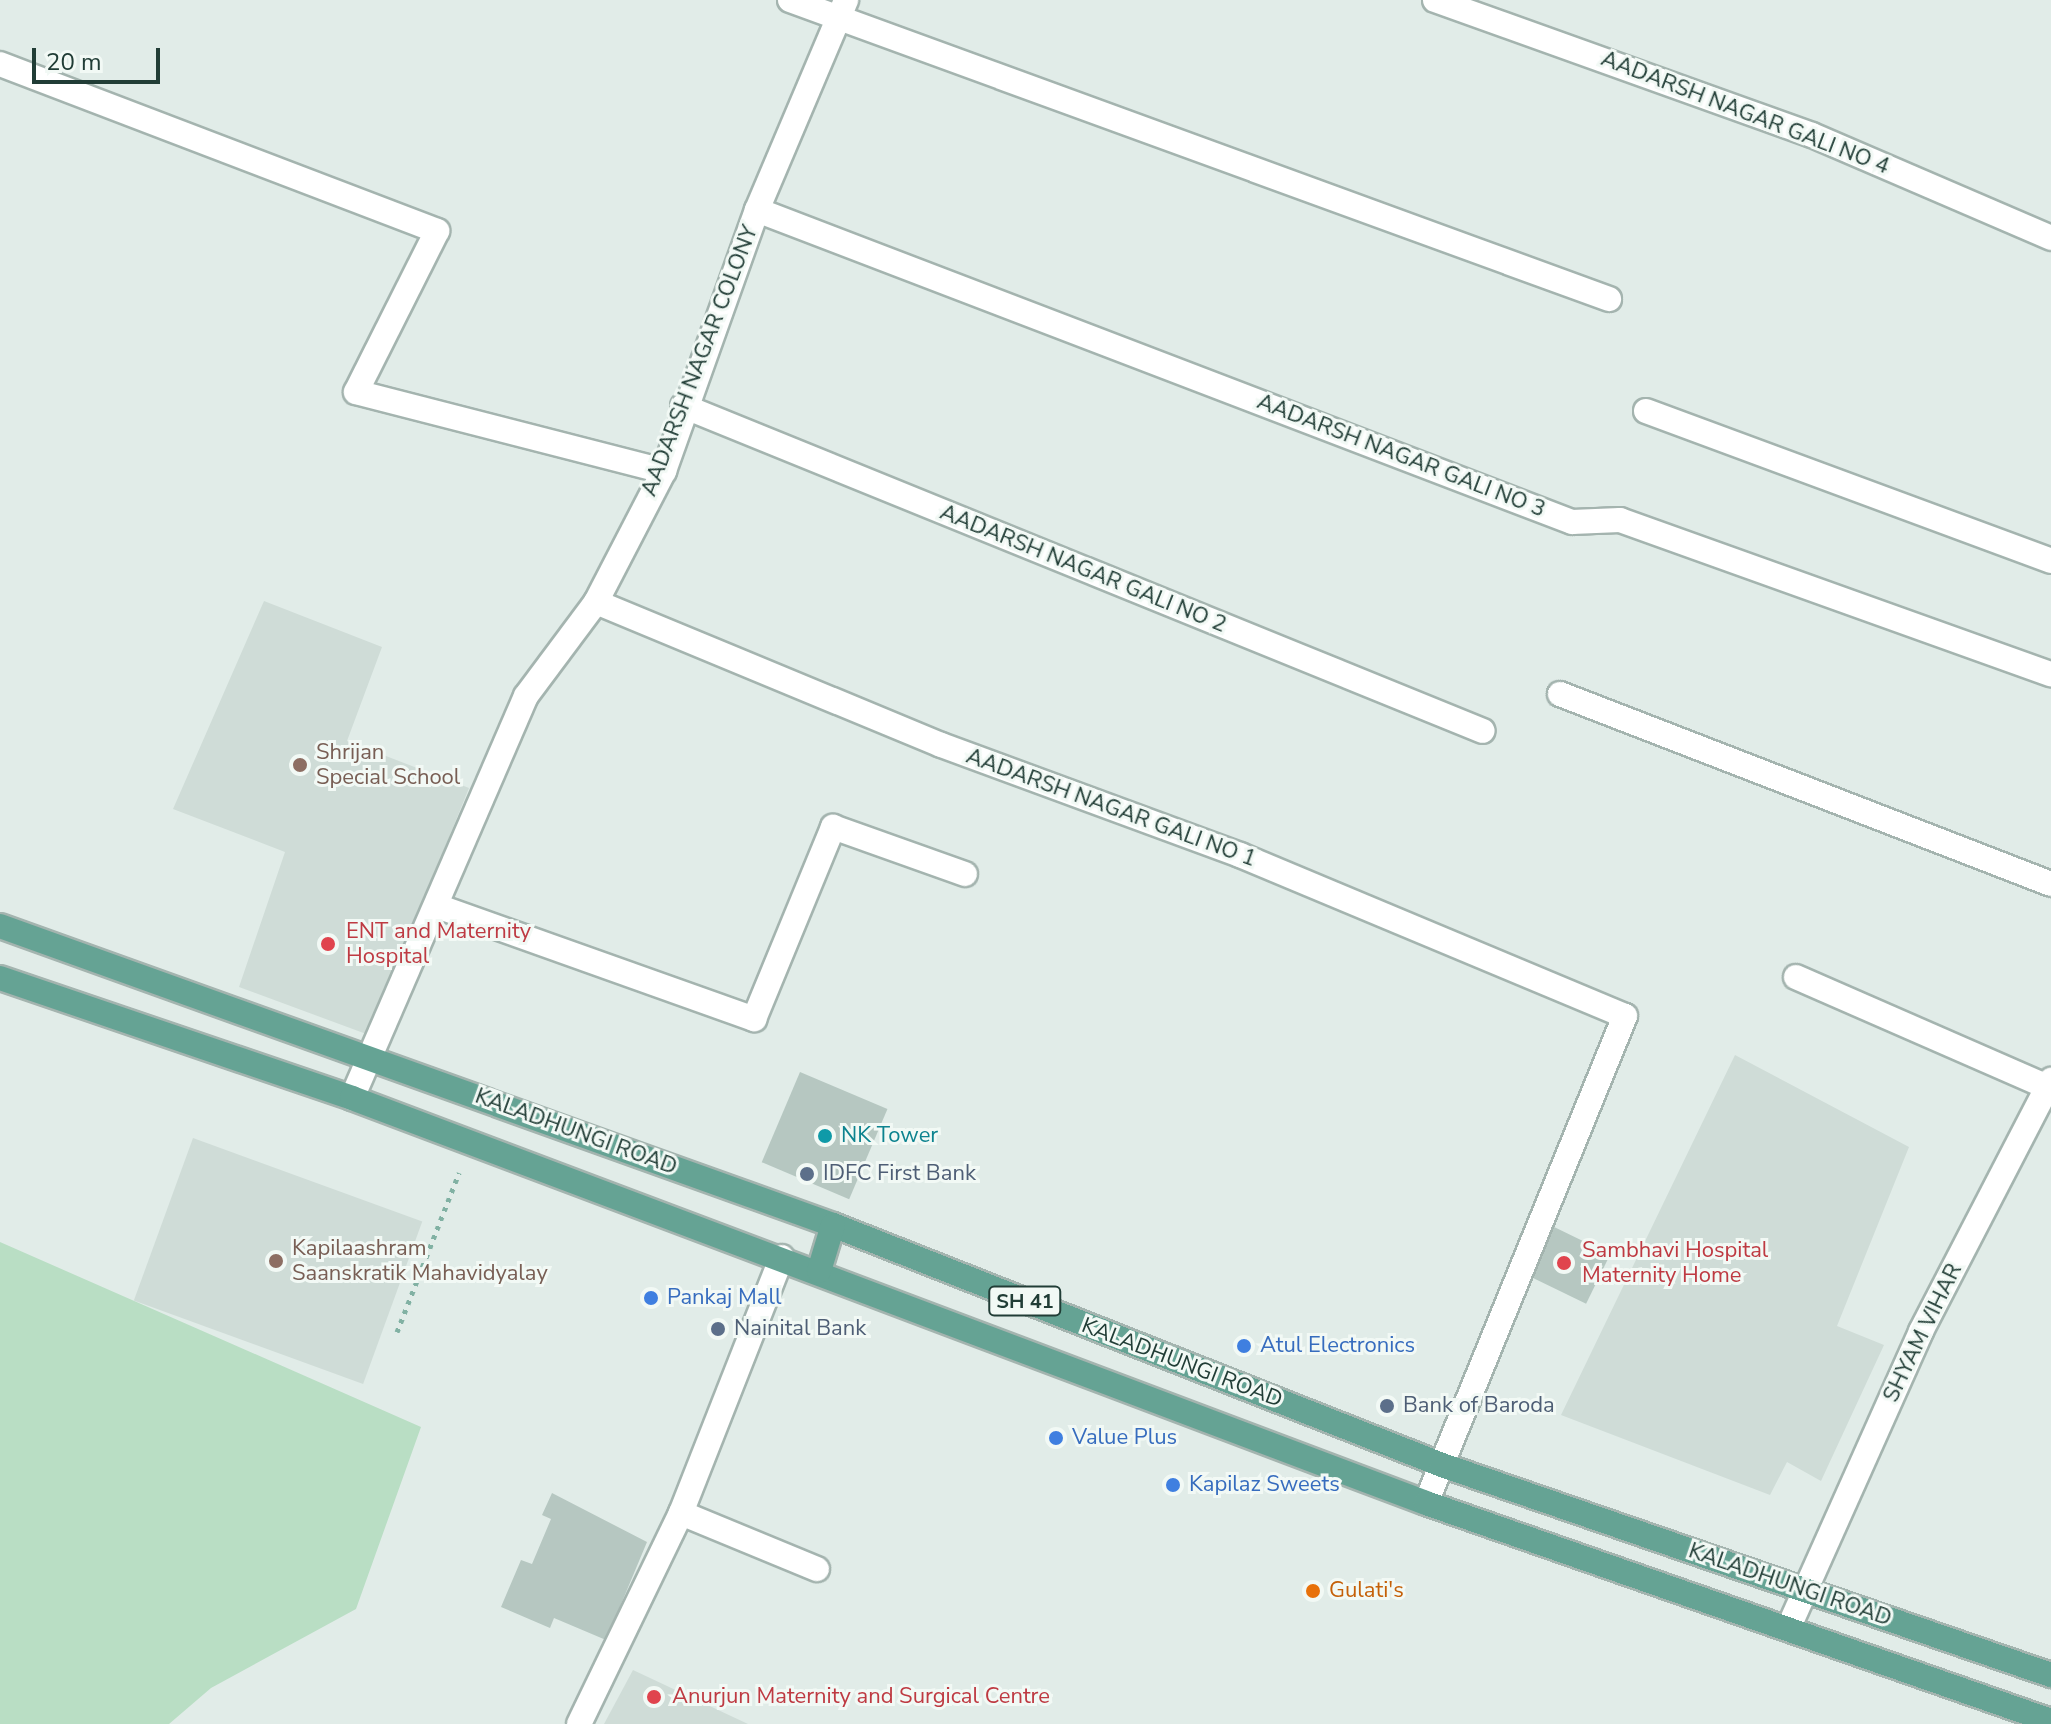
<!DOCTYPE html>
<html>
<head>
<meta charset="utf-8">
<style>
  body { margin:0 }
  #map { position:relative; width:2051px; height:1724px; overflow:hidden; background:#e1ece8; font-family:"Nunito Sans",sans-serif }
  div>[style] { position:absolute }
  .built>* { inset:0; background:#cfdcd7; transform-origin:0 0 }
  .green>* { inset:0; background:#b9dec4 }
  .building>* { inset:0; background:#b6c7c1; transform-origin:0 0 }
  .path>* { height:5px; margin-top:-2.5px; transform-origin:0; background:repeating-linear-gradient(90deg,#81b1a3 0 4px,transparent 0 10px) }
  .roads { filter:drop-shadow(2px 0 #a4b4af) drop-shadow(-2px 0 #a4b4af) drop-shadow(0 2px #a4b4af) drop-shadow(0 -2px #a4b4af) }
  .street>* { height:24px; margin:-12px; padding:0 12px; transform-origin:12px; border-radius:12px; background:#fff }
  .primary>* { height:24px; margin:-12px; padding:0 12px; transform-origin:12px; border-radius:12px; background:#65a394 }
  .dots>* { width:22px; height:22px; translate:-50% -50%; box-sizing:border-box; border:4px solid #f2f9f5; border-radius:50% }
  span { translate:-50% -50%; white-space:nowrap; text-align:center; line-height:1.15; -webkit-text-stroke:6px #f2f9f5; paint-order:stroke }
  .shield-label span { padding:2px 6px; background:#f2f9f5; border:2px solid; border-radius:6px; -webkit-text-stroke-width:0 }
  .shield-label { font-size:20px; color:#213d36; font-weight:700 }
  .street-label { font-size:22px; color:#213d36 }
  .education-label { font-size:22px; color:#785e54 }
  .left { translate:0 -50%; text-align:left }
  .health-label { font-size:22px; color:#be3a42 }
  .culture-label { font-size:22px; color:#0d838f }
  .service-label { font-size:22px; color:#4e5e75 }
  .shop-label { font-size:22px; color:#366cbe }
  .food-label { font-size:22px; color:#c56008 }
  .scale { position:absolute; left:32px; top:48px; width:128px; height:36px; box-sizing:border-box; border:4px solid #213d36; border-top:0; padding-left:10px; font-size:24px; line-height:28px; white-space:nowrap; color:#213d36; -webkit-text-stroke:6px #f2f9f5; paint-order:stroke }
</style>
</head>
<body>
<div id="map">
  <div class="built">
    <div style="clip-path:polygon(264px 601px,382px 647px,347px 741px,469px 788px,369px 1035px,239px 987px,285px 852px,173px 809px)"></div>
    <div style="clip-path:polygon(1735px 1055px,1909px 1147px,1837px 1326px,1884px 1345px,1821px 1481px,1787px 1462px,1770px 1495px,1561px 1415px)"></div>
    <div style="left:193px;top:1138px;width:244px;height:173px;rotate:20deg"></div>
    <div style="clip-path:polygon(633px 1670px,748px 1724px,604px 1724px)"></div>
  </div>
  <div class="green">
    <div style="clip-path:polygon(0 1242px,421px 1427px,356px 1609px,211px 1688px,169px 1724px,0 1724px)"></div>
  </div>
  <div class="building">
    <div style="left:800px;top:1072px;width:95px;height:98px;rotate:23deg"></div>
    <div style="left:1550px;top:1225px;width:67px;height:55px;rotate:26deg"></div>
    <div style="clip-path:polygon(552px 1493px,647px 1542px,606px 1640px,554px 1618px,550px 1628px,501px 1607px,521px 1560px,532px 1564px,551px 1519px,542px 1515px)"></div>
  </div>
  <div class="path">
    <div style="left:397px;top:1332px;width:171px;rotate:-68.7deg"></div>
  </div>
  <div class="roads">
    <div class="street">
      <div style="left:790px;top:0;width:872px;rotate:20.06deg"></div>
      <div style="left:1435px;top:0;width:400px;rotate:19.7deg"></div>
      <div style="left:1812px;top:135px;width:260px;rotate:23.3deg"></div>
      <div style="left:0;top:64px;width:468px;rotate:20.9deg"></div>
      <div style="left:437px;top:231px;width:180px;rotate:116.7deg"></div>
      <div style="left:356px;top:392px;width:318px;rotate:14.4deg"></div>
      <div style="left:757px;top:210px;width:873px;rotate:20.95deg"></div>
      <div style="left:1572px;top:522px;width:48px;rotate:-2.4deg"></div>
      <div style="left:1620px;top:520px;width:458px;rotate:19.7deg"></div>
      <div style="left:683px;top:406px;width:863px;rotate:22.11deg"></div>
      <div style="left:1646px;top:411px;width:432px;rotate:20.3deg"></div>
      <div style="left:596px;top:602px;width:373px;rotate:22.5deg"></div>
      <div style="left:941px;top:745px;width:319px;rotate:20.2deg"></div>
      <div style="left:1240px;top:855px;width:417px;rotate:22.7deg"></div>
      <div style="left:1625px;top:1016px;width:526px;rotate:112.23deg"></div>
      <div style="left:1560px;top:694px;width:526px;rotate:21.15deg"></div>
      <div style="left:437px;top:906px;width:337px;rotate:19.6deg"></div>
      <div style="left:754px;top:1019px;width:208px;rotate:-67.6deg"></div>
      <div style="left:833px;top:827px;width:140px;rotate:19.6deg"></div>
      <div style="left:1796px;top:977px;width:275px;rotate:23.6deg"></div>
      <div style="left:352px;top:1098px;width:438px;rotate:-66.6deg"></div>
      <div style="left:526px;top:696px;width:117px;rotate:-53.3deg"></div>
      <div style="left:596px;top:602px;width:148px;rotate:-62.6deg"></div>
      <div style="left:664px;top:471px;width:277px;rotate:-70.4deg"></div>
      <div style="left:757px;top:210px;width:228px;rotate:-67deg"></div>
      <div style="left:681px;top:1513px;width:147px;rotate:22.4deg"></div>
      <div style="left:1788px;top:1629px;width:326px;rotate:-65.9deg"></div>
      <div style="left:1921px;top:1331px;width:283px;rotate:-62.6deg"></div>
      <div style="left:579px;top:1724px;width:234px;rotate:-64.2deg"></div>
      <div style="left:681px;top:1513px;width:275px;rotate:-68.5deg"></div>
    </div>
    <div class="primary">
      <div style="left:0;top:926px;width:885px;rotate:19.75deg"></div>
      <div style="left:833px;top:1225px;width:655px;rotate:21.51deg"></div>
      <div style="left:1442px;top:1465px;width:644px;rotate:19.03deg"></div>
      <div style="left:0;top:978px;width:372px;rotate:18.8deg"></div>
      <div style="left:352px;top:1098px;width:1148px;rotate:20.66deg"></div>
      <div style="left:1426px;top:1503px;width:662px;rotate:19.23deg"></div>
      <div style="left:819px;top:1271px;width:48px;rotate:-73.1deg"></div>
    </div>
  </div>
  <div class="dots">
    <div style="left:300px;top:765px;background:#8d6e63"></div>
    <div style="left:328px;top:944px;background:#e0444e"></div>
    <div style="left:825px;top:1136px;background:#0f9aa8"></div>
    <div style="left:807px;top:1174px;background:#5c6f8a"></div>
    <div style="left:276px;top:1261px;background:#8d6e63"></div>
    <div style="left:1564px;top:1263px;background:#e0444e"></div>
    <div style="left:651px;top:1298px;background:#3f7fe0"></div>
    <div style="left:718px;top:1329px;background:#5c6f8a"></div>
    <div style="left:1244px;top:1346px;background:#3f7fe0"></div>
    <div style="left:1387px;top:1406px;background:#5c6f8a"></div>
    <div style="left:1056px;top:1438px;background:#3f7fe0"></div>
    <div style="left:1173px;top:1485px;background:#3f7fe0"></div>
    <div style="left:1313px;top:1591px;background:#e8710a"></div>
    <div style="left:654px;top:1697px;background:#e0444e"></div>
  </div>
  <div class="shield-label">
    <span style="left:1025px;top:1301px">SH 41</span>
  </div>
  <div class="street-label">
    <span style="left:1745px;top:113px;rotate:21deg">AADARSH NAGAR GALI NO 4</span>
    <span style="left:700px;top:361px;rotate:-69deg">AADARSH NAGAR COLONY</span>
    <span style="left:1401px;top:456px;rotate:21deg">AADARSH NAGAR GALI NO 3</span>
    <span style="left:1083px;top:569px;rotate:22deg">AADARSH NAGAR GALI NO 2</span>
    <span style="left:1111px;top:808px;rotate:20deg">AADARSH NAGAR GALI NO 1</span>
    <span style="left:576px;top:1132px;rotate:20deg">KALADHUNGI ROAD</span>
    <span style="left:1923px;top:1333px;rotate:-64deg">SHYAM VIHAR</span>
    <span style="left:1182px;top:1363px;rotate:21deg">KALADHUNGI ROAD</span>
    <span style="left:1790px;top:1585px;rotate:19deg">KALADHUNGI ROAD</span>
  </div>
  <div class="education-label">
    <span class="left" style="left:316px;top:765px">Shrijan<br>Special School</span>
    <span class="left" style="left:292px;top:1261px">Kapilaashram<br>Saanskratik Mahavidyalay</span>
  </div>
  <div class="health-label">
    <span class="left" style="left:346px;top:944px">ENT and Maternity<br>Hospital</span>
    <span class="left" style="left:1582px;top:1263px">Sambhavi Hospital<br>Maternity Home</span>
    <span class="left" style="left:672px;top:1697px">Anurjun Maternity and Surgical Centre</span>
  </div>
  <div class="culture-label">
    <span class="left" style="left:841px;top:1136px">NK Tower</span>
  </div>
  <div class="service-label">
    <span class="left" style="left:823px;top:1174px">IDFC First Bank</span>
    <span class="left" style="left:734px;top:1329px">Nainital Bank</span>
    <span class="left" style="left:1403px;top:1406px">Bank of Baroda</span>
  </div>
  <div class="shop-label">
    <span class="left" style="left:667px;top:1298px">Pankaj Mall</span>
    <span class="left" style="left:1260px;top:1346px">Atul Electronics</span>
    <span class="left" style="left:1072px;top:1438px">Value Plus</span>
    <span class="left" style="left:1189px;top:1485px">Kapilaz Sweets</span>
  </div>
  <div class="food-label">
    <span class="left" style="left:1329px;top:1591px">Gulati's</span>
  </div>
  <div class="scale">20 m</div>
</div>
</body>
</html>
